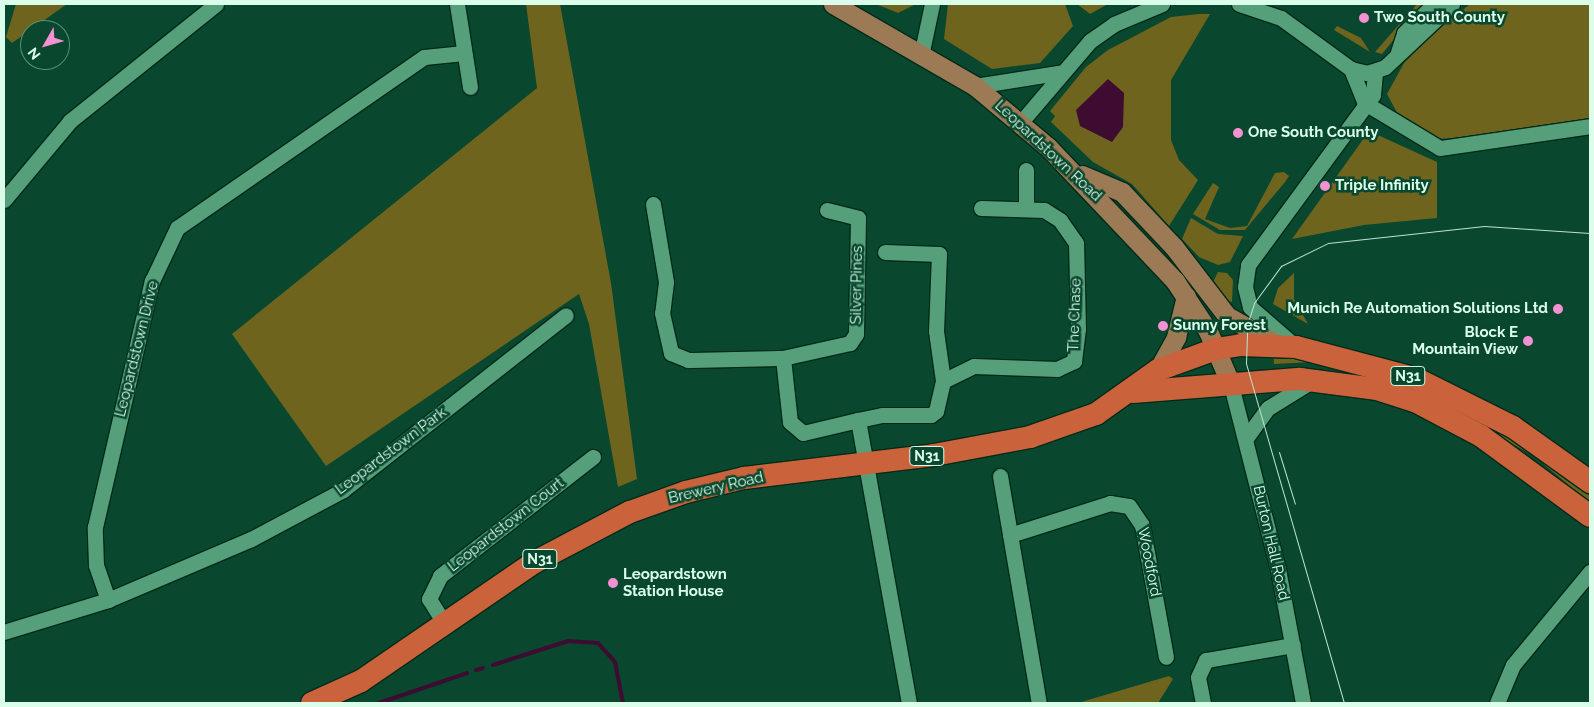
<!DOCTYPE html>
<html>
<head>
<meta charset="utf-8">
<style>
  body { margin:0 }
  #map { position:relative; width:1594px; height:707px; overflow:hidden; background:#09472e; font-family:Raleway,sans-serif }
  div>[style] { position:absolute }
  .green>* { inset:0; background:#6e641e }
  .water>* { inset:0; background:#3e0b31 }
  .stream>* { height:4px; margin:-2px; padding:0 2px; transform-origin:2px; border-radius:2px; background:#3e0b31 }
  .roads { filter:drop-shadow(1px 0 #012b19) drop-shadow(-1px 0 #012b19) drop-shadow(0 1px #012b19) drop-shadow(0 -1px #012b19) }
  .minor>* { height:15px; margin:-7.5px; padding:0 7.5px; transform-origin:7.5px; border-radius:7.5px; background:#569f7b }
  .major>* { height:19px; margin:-9.5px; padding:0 9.5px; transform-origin:9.5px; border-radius:9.5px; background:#9c7a55 }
  .highway>* { height:22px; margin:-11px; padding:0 11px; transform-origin:11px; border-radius:11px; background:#ca623b }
  .tram>* { height:1px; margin:-0.5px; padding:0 0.5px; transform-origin:0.5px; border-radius:0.5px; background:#bce4cf }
  .dots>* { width:14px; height:14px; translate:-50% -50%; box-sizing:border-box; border:2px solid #09472e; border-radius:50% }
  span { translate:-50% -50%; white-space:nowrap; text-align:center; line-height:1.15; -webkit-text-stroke:5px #09472e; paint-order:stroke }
  .shield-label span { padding:1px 4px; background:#09472e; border:1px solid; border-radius:4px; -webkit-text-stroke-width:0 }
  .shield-label { font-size:14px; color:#dafeea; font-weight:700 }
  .poi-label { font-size:15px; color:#dafeea; font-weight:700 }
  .left { translate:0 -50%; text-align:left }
  .right { translate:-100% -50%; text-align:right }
  .street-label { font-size:15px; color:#dafeea }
  .frame { position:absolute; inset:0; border:5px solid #dafeea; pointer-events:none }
  .north { position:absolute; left:20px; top:20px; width:50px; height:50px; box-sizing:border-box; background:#09472e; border:1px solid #5d9079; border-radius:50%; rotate:232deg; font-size:14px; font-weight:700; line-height:20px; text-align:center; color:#dafeea }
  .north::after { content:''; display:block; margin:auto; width:18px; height:22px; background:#f491d3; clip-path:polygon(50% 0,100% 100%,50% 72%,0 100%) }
</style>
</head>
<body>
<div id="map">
  <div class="green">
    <div style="clip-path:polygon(16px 4px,67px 4px,12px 43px,6px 37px)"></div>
    <div style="clip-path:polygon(526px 4px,560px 4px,611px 283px,637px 479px,618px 487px,589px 324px,579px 294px,326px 466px,232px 334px,537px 88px)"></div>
    <div style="clip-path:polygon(876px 4px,916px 4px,898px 13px)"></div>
    <div style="clip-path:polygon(948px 4px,1065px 4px,1073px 26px,1040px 63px,992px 69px,944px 39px)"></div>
    <div style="clip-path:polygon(1077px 4px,1108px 4px,1090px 14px)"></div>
    <div style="clip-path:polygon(1417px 4px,1423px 4px,1382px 54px,1375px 52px)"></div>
    <div style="clip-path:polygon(1470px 4px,1590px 4px,1590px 118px,1534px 132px,1438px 139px,1401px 120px,1387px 94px,1404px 63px,1454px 12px,1457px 15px)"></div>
    <div style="clip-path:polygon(1199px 14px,1210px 14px,1171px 80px,1171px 140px,1179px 160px,1198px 180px,1169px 226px,1132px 184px,1093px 162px,1051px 122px,1055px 116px,1050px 111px,1086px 67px,1108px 50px,1171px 17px)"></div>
    <div style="clip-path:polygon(1337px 26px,1361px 38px,1370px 52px,1334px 30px)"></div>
    <div style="clip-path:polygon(1369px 131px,1437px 162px,1437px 218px,1364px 225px,1292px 239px)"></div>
    <div style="clip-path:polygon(1284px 172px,1289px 176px,1285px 182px,1245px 230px,1220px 230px,1193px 214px,1213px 183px,1219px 187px,1205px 219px,1230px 228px,1247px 226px,1275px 173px)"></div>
    <div style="clip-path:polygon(1191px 218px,1218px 234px,1243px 236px,1230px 262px,1218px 265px,1199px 257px,1182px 239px)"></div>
    <div style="clip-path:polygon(1218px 272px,1227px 273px,1233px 280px,1232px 302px,1225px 300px,1213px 282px)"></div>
    <div style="clip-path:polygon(1294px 273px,1294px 299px,1308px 324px,1273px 304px,1278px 288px)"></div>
    <div style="clip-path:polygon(1273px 352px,1353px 365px,1448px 398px,1540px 458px,1590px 496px,1590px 503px,1534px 456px,1420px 393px,1373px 375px,1312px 362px,1274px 364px)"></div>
    <div style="clip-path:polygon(1169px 676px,1173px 679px,1158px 703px,1078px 703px)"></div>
  </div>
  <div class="water">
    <div style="clip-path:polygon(1108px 79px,1124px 93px,1123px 127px,1112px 142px,1080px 126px,1076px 110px)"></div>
  </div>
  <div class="stream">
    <div style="left:493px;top:665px;width:79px;rotate:-17.7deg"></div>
    <div style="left:568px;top:641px;width:30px;rotate:4deg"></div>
    <div style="left:598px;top:643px;width:25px;rotate:48deg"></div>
    <div style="left:615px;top:662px;width:42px;rotate:79deg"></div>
    <div style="left:476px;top:670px;width:7px;rotate:-16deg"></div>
    <div style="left:379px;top:703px;width:93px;rotate:-18.8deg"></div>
  </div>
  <div class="roads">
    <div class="minor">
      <div style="left:457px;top:4px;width:84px;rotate:81.1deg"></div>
      <div style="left:1239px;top:4px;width:44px;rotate:18.4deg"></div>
      <div style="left:1281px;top:18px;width:87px;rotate:36.1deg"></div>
      <div style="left:1351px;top:69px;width:16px;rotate:14deg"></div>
      <div style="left:1367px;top:73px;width:19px;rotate:-18deg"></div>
      <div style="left:1385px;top:67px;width:92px;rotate:-43.2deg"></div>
      <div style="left:922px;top:51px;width:48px;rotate:-78deg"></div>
      <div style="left:1398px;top:52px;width:20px;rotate:-72deg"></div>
      <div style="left:1404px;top:33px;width:42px;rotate:-44deg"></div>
      <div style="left:1351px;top:69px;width:37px;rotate:68deg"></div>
      <div style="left:1365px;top:103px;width:87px;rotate:31deg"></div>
      <div style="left:1440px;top:148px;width:152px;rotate:-8.3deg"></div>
      <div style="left:975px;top:86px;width:89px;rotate:-9deg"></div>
      <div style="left:1021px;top:122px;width:106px;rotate:-49.6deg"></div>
      <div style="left:1090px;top:41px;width:29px;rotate:-35deg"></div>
      <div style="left:1114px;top:24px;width:52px;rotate:-22.6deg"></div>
      <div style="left:4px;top:200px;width:103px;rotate:-50.1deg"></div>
      <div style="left:70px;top:121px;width:187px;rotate:-38.7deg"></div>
      <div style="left:653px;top:204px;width:79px;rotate:80.5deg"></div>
      <div style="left:666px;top:282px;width:31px;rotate:97deg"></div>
      <div style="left:662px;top:313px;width:41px;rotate:77.3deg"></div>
      <div style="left:671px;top:353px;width:18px;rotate:22deg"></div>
      <div style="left:688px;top:360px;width:95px;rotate:-1.2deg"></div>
      <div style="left:1026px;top:207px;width:37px;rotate:-90deg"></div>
      <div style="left:827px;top:210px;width:32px;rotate:14deg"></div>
      <div style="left:858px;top:218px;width:116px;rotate:91deg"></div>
      <div style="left:856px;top:334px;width:11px;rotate:124deg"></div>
      <div style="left:850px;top:343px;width:69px;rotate:167.4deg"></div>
      <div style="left:783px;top:358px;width:64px;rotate:83.8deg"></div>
      <div style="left:790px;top:422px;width:17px;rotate:40deg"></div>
      <div style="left:803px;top:433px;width:57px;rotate:-13.3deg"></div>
      <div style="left:885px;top:252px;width:54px;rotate:2.1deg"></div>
      <div style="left:939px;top:254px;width:77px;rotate:92.2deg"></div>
      <div style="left:936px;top:331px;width:50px;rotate:82deg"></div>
      <div style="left:943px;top:381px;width:31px;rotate:103deg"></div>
      <div style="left:936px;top:411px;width:6px;rotate:141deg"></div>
      <div style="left:931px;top:415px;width:49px;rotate:180deg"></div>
      <div style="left:882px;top:415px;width:25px;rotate:168deg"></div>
      <div style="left:858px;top:420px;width:288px;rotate:79.8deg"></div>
      <div style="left:1296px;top:347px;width:61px;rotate:-139deg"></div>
      <div style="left:1250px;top:307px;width:21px;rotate:-104deg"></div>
      <div style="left:1245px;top:287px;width:22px;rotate:-82deg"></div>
      <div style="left:1248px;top:265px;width:211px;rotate:-53.7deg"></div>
      <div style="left:1373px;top:95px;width:23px;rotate:-85deg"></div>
      <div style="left:943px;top:381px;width:34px;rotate:-26deg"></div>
      <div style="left:974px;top:366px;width:83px;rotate:2.1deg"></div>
      <div style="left:1057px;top:369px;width:19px;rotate:-25deg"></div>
      <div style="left:1074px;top:361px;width:32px;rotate:-83deg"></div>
      <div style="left:1078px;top:329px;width:86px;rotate:-91.3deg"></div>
      <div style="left:1076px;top:243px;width:28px;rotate:-125deg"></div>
      <div style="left:1060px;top:220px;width:19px;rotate:-148deg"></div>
      <div style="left:1044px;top:210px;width:63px;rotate:-178.2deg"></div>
      <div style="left:1231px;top:385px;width:190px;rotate:75.7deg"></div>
      <div style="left:1278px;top:569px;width:136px;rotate:79.4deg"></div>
      <div style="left:1246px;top:438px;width:37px;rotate:-54deg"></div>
      <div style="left:1268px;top:408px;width:46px;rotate:-31.6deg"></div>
      <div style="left:1000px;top:476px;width:230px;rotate:80.3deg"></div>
      <div style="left:1010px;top:535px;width:105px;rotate:-17.7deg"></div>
      <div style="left:1110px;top:503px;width:19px;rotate:9deg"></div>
      <div style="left:1129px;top:506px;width:23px;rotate:56deg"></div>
      <div style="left:1142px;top:525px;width:134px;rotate:79.7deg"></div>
      <div style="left:108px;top:600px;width:37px;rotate:-109deg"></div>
      <div style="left:96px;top:565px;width:38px;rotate:-92deg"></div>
      <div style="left:95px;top:527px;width:253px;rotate:-77deg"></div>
      <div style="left:152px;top:281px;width:59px;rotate:-64.7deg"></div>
      <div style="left:177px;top:228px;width:300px;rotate:-34.7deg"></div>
      <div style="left:424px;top:57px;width:40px;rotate:-5.7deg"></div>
      <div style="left:446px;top:626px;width:32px;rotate:-122deg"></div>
      <div style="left:429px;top:599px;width:25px;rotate:-64deg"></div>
      <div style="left:440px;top:576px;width:194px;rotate:-37.9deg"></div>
      <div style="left:4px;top:632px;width:109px;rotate:-17.1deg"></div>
      <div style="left:108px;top:600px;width:155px;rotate:-23.1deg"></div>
      <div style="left:251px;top:539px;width:104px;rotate:-28deg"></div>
      <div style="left:343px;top:490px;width:283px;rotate:-38.1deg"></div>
      <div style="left:1203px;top:703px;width:26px;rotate:-101deg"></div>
      <div style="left:1198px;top:677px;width:19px;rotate:-65deg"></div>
      <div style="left:1206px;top:660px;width:88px;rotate:-9.8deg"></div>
      <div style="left:1497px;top:703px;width:41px;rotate:-67.2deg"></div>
      <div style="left:1513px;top:665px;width:121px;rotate:-50.4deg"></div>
    </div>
    <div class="major">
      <div style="left:833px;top:4px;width:164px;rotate:30deg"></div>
      <div style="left:975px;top:86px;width:95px;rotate:39.9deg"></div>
      <div style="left:1048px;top:147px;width:185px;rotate:46.5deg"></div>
      <div style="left:1175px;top:281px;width:60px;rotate:56.6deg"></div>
      <div style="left:1208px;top:331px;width:59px;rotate:66.9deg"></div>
      <div style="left:1082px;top:175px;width:43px;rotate:23deg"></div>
      <div style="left:1122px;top:192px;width:76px;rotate:46.6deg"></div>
      <div style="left:1174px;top:247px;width:87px;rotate:52.5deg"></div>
      <div style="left:1227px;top:316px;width:61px;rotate:29.5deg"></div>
      <div style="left:1158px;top:370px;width:38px;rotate:-61deg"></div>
      <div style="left:1176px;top:337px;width:42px;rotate:-76.3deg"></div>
    </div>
    <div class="highway">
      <div style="left:1133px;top:392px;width:168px;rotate:-4.5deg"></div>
      <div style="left:1300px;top:379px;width:78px;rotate:7.4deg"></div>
      <div style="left:1377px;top:389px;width:40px;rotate:18deg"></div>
      <div style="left:1415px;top:401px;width:75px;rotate:27.9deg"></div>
      <div style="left:1481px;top:436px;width:135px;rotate:36.3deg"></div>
      <div style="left:312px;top:703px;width:54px;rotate:-24.2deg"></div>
      <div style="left:361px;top:681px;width:211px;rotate:-34.4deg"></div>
      <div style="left:535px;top:562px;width:107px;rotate:-27.8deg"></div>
      <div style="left:630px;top:512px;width:59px;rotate:-19.7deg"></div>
      <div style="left:686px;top:492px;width:60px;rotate:-13.6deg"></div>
      <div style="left:744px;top:478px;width:191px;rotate:-6.9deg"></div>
      <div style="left:934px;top:455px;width:98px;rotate:-10.6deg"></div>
      <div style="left:1030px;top:437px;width:70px;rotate:-19.2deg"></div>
      <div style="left:1096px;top:414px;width:76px;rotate:-35.4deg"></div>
      <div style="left:1158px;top:370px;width:62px;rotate:-19.9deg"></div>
      <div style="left:1216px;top:349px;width:24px;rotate:-9deg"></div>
      <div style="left:1240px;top:345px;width:56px;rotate:2deg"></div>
      <div style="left:1296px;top:347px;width:125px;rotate:14.8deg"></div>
      <div style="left:1417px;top:379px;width:107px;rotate:26.6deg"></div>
      <div style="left:1513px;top:427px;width:95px;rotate:35.5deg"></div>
    </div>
  </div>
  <div class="tram">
    <div style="left:1279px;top:452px;width:54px;rotate:72.9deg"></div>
    <div style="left:1344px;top:703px;width:354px;rotate:-106.1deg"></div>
    <div style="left:1246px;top:363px;width:38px;rotate:-88deg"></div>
    <div style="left:1247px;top:325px;width:23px;rotate:-72deg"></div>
    <div style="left:1254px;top:303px;width:46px;rotate:-53.9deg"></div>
    <div style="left:1281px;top:266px;width:52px;rotate:-26.1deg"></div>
    <div style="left:1328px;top:243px;width:157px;rotate:-6.2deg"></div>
    <div style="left:1484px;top:226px;width:106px;rotate:3.8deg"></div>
  </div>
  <div class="dots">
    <div style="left:1364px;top:18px;background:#f491d3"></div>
    <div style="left:1238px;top:133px;background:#f491d3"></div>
    <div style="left:1325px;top:186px;background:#f491d3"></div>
    <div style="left:1558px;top:309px;background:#f491d3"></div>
    <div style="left:1163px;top:326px;background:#f491d3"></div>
    <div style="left:1528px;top:341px;background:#f491d3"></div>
    <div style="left:613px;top:583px;background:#f491d3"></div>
  </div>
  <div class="shield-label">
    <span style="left:1408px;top:376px">N31</span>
    <span style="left:927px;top:456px">N31</span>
    <span style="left:540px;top:559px">N31</span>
  </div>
  <div class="poi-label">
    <span class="left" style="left:1374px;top:18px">Two South County</span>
    <span class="left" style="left:1248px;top:133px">One South County</span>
    <span class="left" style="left:1335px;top:186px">Triple Infinity</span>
    <span class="right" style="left:1548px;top:309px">Munich Re Automation Solutions Ltd</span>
    <span class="left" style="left:1173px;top:326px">Sunny Forest</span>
    <span class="right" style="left:1518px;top:341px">Block E<br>Mountain View</span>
    <span class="left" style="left:623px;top:583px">Leopardstown<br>Station House</span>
  </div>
  <div class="street-label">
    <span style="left:1048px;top:151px;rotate:43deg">Leopardstown Road</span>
    <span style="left:857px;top:285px;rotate:-89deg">Silver Pines</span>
    <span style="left:1075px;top:315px;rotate:-88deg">The Chase</span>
    <span style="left:137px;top:349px;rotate:-76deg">Leopardstown Drive</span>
    <span style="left:391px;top:451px;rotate:-37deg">Leopardstown Park</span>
    <span style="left:716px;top:488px;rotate:-13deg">Brewery Road</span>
    <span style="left:506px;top:525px;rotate:-38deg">Leopardstown Court</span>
    <span style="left:1271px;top:543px;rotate:77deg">Burton Hall Road</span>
    <span style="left:1149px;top:562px;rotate:79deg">Woodford</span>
  </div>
  <div class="frame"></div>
  <div class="north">N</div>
</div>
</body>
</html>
